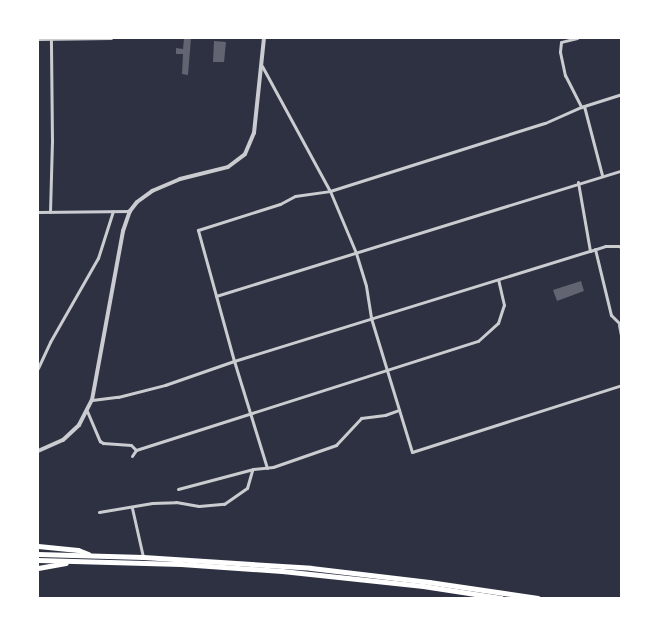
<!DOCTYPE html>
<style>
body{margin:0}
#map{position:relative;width:659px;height:636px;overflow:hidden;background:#2d3142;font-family:"DejaVu Sans",sans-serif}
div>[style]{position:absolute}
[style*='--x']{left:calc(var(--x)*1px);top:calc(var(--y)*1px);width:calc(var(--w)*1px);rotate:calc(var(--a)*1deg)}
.building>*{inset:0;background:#626471}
.minor>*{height:3px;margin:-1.5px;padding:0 1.5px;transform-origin:1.5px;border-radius:1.5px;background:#caccd0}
.tertiary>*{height:4px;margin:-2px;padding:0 2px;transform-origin:2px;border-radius:2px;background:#caccd0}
.trunk>*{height:5px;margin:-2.5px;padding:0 2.5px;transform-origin:2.5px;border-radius:2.5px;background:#fff}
span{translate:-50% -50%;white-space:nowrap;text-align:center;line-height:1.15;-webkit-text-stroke:4.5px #fff;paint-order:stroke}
.frame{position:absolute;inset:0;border:39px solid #fff;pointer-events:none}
</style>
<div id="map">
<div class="building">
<i style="clip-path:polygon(184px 38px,191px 38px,188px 75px,182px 74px,183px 54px,176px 54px,176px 48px,183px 49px)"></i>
<i style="clip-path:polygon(214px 41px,226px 42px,224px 62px,213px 62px)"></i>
<i style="clip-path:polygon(581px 281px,584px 291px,557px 301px,553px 290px)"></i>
</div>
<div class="minor">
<i style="--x:577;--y:38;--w:16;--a:166"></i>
<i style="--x:561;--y:42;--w:10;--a:96"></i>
<i style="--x:560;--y:52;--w:24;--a:78"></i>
<i style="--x:565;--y:75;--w:36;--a:63"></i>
<i style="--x:38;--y:39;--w:73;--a:-0.8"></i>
<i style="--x:262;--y:66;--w:142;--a:61.5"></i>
<i style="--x:330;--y:191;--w:67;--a:67.2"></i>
<i style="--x:356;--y:253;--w:34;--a:73"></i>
<i style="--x:366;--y:286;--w:32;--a:81"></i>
<i style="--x:371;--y:318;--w:140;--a:73"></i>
<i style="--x:412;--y:452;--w:220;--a:-17.7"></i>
<i style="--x:584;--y:106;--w:71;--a:75.4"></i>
<i style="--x:38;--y:212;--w:92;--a:-0.6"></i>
<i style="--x:50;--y:212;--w:70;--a:-88.4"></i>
<i style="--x:52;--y:142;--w:103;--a:-90.6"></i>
<i style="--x:595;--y:249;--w:68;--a:76.4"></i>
<i style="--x:611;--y:315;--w:16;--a:45"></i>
<i style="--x:590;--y:251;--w:16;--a:-18"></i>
<i style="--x:605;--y:246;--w:14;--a:0"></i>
<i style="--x:619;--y:246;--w:4;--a:34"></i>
<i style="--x:216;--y:296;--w:425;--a:-17.2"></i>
<i style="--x:619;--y:325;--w:15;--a:79"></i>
<i style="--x:38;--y:368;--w:29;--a:-65"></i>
<i style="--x:50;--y:342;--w:97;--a:-60.3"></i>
<i style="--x:98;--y:258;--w:49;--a:-72.3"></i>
<i style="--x:92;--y:400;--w:26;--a:-7"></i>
<i style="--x:118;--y:397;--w:49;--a:-14.3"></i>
<i style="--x:165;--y:385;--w:73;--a:-19.2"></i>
<i style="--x:234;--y:361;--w:373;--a:-17.2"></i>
<i style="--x:590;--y:251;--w:70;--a:-99.9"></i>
<i style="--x:87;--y:411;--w:33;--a:67"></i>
<i style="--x:100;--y:441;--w:4;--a:34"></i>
<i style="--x:103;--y:443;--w:28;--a:4"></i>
<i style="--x:131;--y:445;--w:7;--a:45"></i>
<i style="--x:132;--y:456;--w:7;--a:-56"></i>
<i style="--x:136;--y:450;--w:359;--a:-17.7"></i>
<i style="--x:478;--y:341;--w:27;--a:-42"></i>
<i style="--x:498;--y:323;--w:19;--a:-72"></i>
<i style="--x:504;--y:305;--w:26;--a:-103"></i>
<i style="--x:267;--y:468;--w:112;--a:-107.1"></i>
<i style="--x:234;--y:361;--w:136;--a:-105.4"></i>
<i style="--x:198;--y:230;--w:86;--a:-17.6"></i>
<i style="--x:280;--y:204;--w:17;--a:-28"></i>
<i style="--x:295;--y:196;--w:35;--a:-8"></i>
<i style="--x:330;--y:191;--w:225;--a:-17.6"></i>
<i style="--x:545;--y:123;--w:39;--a:-24"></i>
<i style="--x:581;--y:107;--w:43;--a:-17.6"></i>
<i style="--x:178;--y:489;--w:78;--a:-14.9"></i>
<i style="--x:253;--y:469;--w:20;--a:-6"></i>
<i style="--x:273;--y:467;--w:67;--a:-19.2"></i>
<i style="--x:336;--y:445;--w:37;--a:-47"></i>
<i style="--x:361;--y:418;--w:24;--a:-7"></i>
<i style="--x:385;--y:415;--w:15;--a:-20"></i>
<i style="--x:132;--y:508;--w:50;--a:77.3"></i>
<i style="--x:99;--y:512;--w:54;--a:-9.6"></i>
<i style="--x:152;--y:503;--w:24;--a:-2"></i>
<i style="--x:176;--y:502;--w:23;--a:10"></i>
<i style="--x:199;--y:506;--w:25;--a:-5"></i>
<i style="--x:224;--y:504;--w:28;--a:-35"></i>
<i style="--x:247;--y:488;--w:19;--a:-74"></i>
</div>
<div class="tertiary">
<i style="--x:38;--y:451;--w:27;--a:-24"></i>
<i style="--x:63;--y:440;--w:22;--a:-43"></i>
<i style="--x:79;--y:425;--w:28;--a:-63"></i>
<i style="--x:92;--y:400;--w:172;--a:-79.6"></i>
<i style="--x:123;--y:231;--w:21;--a:-71"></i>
<i style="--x:130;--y:211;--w:11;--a:-52"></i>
<i style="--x:137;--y:202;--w:19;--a:-36"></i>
<i style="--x:152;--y:191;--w:30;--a:-23"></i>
<i style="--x:180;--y:179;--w:49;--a:-14"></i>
<i style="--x:228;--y:167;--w:21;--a:-37"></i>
<i style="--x:245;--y:154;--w:23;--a:-67"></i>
<i style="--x:254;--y:133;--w:96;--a:-84"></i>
</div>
<div class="trunk">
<i style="--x:38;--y:546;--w:40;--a:5.7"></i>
<i style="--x:78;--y:550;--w:11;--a:22"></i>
<i style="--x:38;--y:554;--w:105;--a:1.6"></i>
<i style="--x:143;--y:557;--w:168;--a:3.7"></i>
<i style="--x:311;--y:568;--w:119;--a:6.8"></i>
<i style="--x:429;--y:582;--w:110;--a:8.4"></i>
<i style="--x:38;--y:560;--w:143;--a:1.6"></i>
<i style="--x:181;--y:564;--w:101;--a:4"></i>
<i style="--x:282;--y:571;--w:142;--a:6.1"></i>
<i style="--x:423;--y:586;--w:79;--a:8.7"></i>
<i style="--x:38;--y:568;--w:28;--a:-10"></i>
</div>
<div class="frame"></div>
</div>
